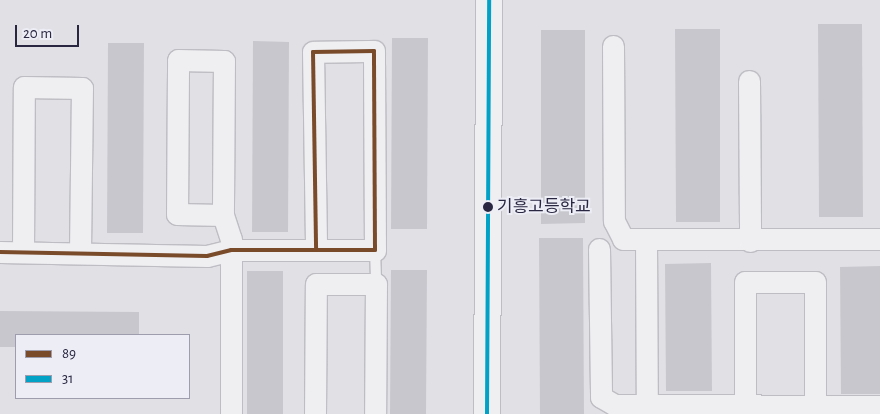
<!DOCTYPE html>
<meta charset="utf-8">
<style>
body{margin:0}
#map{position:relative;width:880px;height:414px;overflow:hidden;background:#e0e0e5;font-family:"Alegreya Sans","Noto Sans KR",sans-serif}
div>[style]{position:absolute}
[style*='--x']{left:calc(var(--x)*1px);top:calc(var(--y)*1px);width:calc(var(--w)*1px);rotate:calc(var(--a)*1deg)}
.building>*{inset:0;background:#c7c7cd}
.roads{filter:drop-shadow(1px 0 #bdbdc3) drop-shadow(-1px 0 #bdbdc3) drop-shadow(0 1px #bdbdc3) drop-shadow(0 -1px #bdbdc3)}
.service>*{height:10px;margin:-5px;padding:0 5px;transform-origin:5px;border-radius:5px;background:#efeff2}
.minor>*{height:21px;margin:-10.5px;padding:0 10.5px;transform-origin:10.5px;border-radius:10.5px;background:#efeff2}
.tertiary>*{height:26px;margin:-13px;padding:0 13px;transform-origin:13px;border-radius:13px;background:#efeff2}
.bus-1>*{height:4px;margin:-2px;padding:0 2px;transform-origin:2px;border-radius:2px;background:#7a4b2a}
.bus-2>*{height:4px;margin:-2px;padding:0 2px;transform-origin:2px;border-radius:2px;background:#02a2c7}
.dots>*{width:14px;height:14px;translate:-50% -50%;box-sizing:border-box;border:2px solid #ededf6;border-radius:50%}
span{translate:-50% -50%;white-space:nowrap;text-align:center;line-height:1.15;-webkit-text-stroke:4px #ededf6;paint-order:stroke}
.bus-label{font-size:17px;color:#282640}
.left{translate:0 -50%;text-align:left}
.legend{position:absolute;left:15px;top:334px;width:175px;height:65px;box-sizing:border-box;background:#ededf6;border:1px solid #9e9dad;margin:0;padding:6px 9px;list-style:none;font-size:15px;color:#282640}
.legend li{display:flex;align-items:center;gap:10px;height:25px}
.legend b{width:25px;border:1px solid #9e9dad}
.scale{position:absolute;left:15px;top:25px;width:64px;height:22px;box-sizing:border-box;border:2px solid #282640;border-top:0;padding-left:6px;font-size:15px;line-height:18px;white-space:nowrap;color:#282640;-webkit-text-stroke:4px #ededf6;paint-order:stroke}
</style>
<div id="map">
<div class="building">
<i style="clip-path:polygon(818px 24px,862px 24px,863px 217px,819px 217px)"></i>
<i style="clip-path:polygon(675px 29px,720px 29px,720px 222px,676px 222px)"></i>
<i style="clip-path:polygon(541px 30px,585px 30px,585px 223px,541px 224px)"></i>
<i style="clip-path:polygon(392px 38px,428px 38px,427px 229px,391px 229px)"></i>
<i style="clip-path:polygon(253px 41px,289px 42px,288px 232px,252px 232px)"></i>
<i style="clip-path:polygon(108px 43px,144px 43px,143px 233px,107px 233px)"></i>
<i style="clip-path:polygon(539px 238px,583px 238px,584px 414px,540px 414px)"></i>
<i style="clip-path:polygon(711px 263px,712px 391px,666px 391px,665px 264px)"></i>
<i style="clip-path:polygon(880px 266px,880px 394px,841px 394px,840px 267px)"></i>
<i style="clip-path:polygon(391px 270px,427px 270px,426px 414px,390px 414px)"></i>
<i style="clip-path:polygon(247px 271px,283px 271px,283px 414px,247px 414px)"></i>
<i style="clip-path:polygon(0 311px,139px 312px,139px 335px,16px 335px,16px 347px,0 347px)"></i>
</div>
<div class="roads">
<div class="service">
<i style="--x:375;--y:250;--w:34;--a:88"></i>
</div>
<div class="minor">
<i style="--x:613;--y:46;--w:175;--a:89.7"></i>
<i style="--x:614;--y:221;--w:20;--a:63"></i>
<i style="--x:623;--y:239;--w:257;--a:0"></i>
<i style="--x:749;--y:81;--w:160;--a:89.6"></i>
<i style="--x:223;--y:215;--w:46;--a:-178.8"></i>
<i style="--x:177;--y:214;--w:154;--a:-89.6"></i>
<i style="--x:178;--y:60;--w:46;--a:1.2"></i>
<i style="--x:224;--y:61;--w:154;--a:90.4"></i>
<i style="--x:223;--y:215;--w:25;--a:72"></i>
<i style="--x:231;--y:239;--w:175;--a:90"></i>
<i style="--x:646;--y:241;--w:167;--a:89.7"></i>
<i style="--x:599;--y:249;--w:148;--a:89.2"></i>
<i style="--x:601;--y:397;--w:16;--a:30"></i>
<i style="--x:615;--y:405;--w:265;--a:0.2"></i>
<i style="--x:0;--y:252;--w:207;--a:1.1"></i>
<i style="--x:207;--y:256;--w:25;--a:-14"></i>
<i style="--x:231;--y:250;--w:144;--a:0"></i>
<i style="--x:375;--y:250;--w:199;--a:-90.3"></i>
<i style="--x:374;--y:51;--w:61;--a:179.1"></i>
<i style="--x:313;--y:52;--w:198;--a:89.1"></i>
<i style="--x:23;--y:252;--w:165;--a:-89.7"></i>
<i style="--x:24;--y:87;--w:58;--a:1"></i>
<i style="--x:82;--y:88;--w:164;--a:90.7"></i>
<i style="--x:745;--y:406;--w:124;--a:-90"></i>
<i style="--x:745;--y:282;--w:70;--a:0"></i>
<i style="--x:815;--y:282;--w:124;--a:90"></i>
<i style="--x:315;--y:414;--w:130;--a:-89.6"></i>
<i style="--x:316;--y:284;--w:60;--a:0"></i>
<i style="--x:376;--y:284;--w:130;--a:90.4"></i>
</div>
<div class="tertiary">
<i style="--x:487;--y:414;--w:414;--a:-89.7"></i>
</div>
</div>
<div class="bus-1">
<i style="--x:0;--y:252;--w:207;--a:1.1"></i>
<i style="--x:207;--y:256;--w:25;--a:-14"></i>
<i style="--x:231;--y:250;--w:144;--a:0"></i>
<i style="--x:375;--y:250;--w:199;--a:-90.3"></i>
<i style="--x:374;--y:51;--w:61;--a:179.1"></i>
<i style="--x:313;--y:52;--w:198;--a:89.1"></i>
</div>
<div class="bus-2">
<i style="--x:487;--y:414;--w:414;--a:-89.7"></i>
</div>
<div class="dots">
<i style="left:488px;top:207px;background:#282640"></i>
</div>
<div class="bus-label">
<span class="left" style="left:497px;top:207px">기흥고등학교</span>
</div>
<ul class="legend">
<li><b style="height:6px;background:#7a4b2a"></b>89</li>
<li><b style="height:6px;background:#02a2c7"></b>31</li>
</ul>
<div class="scale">20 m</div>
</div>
